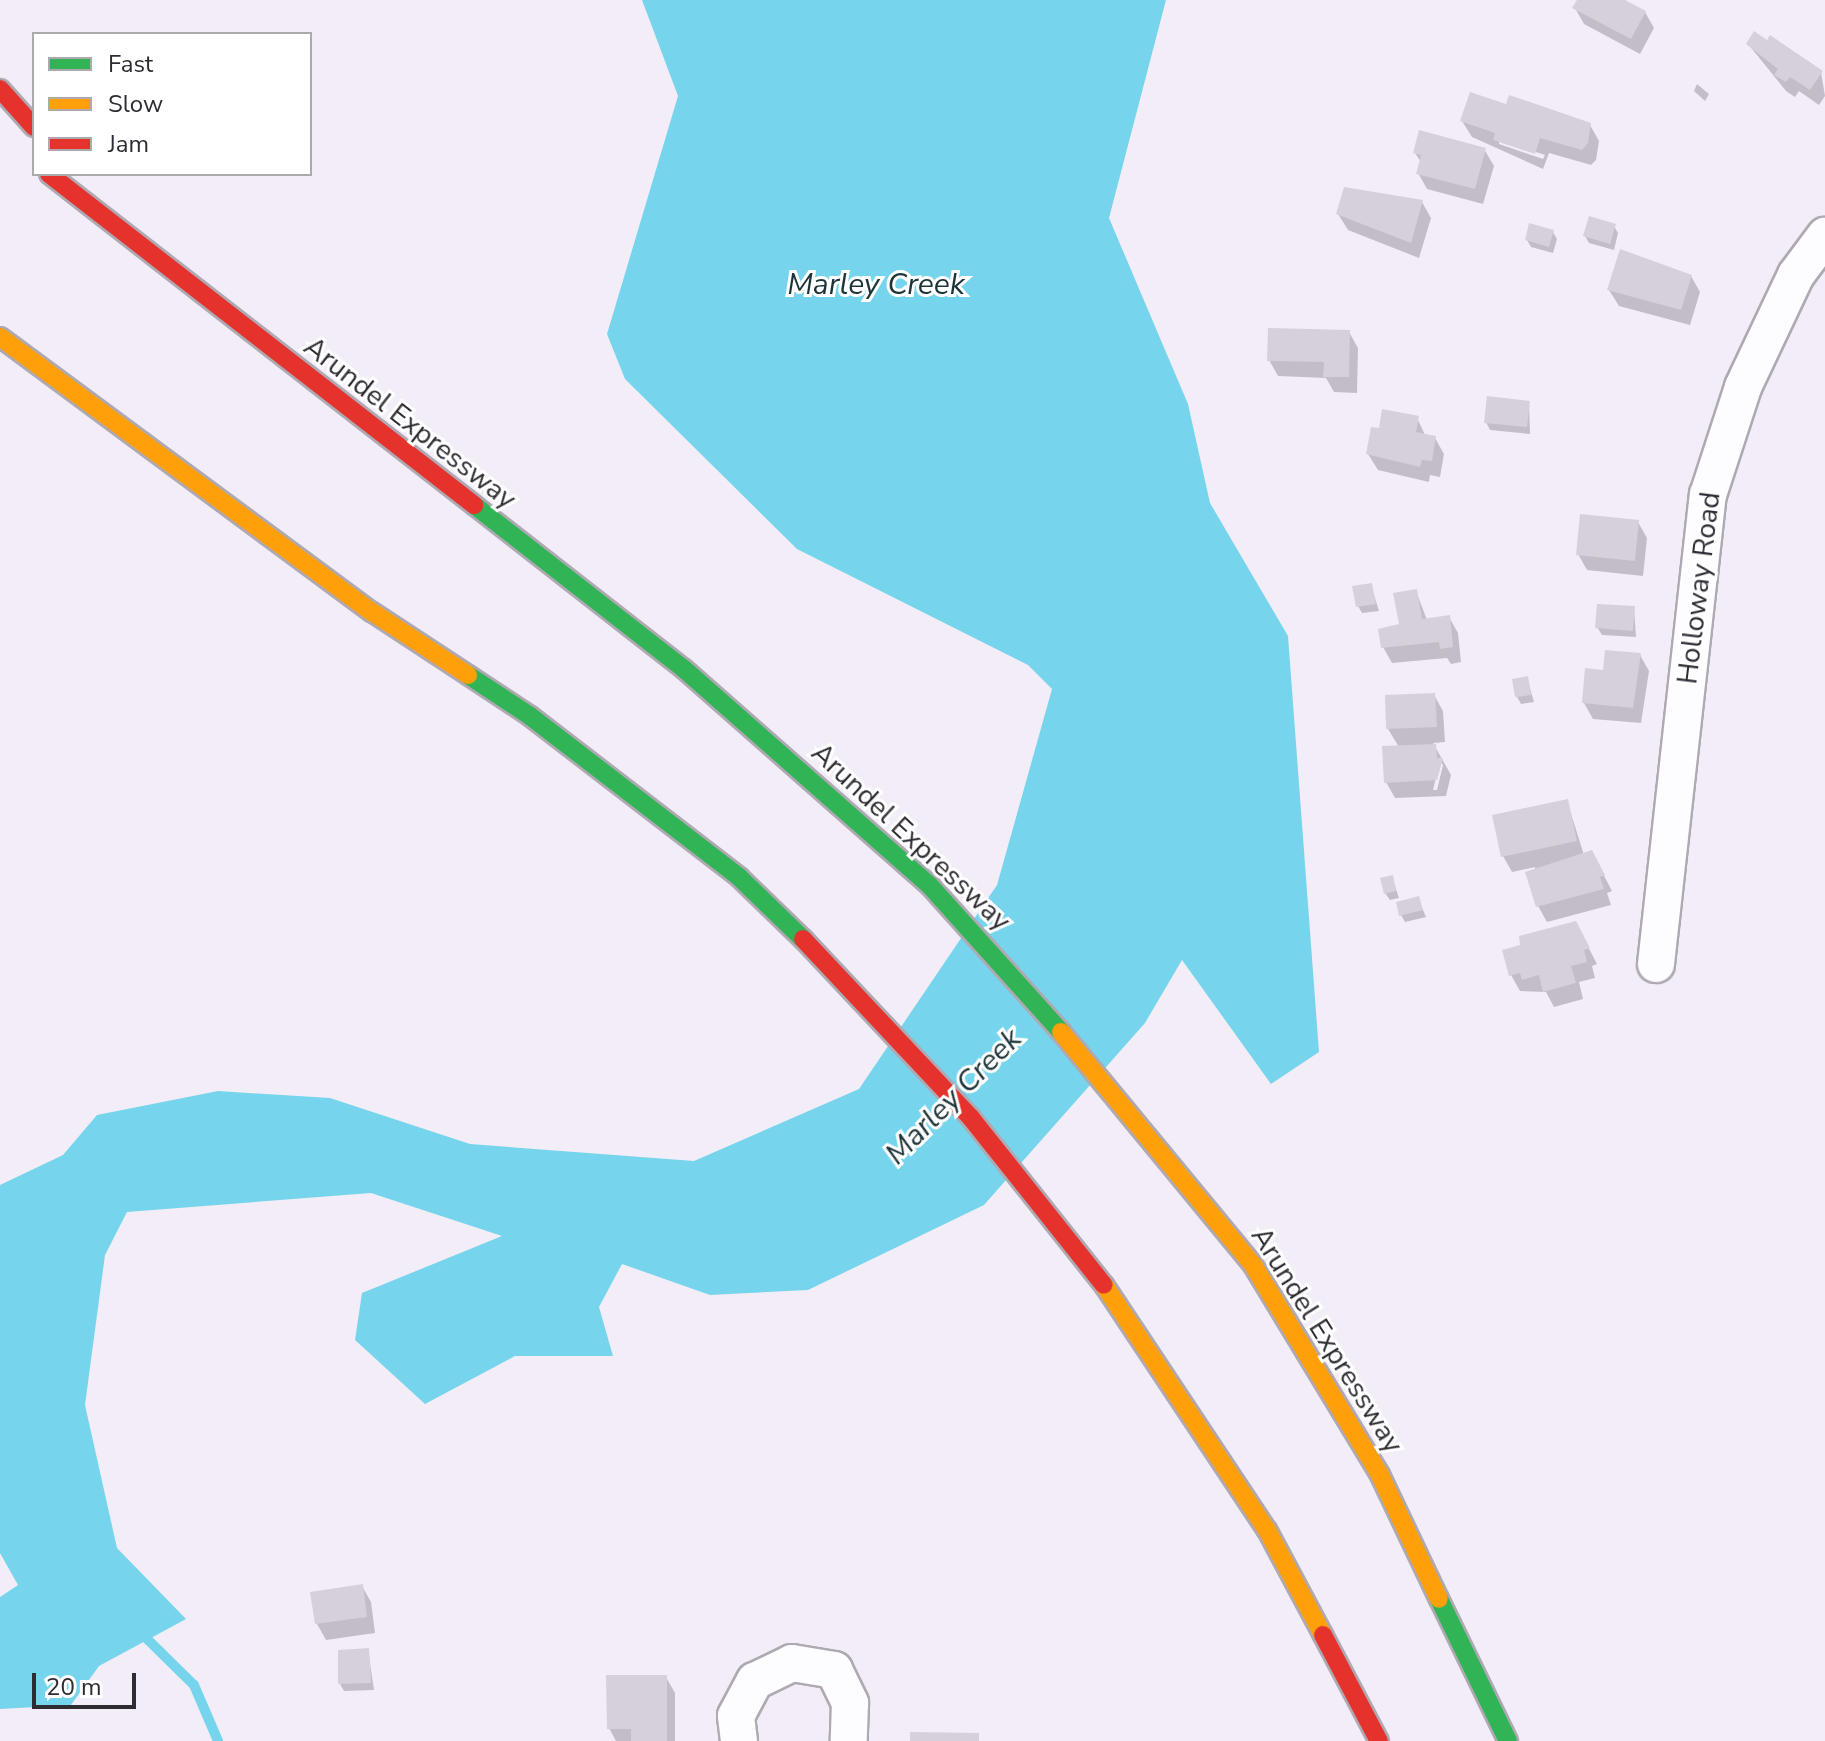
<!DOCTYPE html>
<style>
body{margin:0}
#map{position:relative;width:1825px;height:1741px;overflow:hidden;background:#f3edf8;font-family:"Nunito Sans",sans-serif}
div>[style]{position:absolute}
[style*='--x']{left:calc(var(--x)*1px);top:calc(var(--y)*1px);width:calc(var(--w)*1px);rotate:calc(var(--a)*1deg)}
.water>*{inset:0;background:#76d5ed}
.shadow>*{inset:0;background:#0003}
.stream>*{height:10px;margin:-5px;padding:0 5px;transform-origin:5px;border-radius:5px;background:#76d5ed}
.building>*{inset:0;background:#d5d0d9}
.roads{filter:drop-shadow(2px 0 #aea9b2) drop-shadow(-2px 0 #aea9b2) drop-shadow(0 2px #aea9b2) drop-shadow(0 -2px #aea9b2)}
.street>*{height:36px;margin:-18px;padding:0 18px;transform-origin:18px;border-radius:18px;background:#fdfcfe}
.fast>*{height:18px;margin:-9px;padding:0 9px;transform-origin:9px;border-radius:9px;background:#30b455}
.slow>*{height:18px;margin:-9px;padding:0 9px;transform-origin:9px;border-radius:9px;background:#ff9f0a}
.jam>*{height:18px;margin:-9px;padding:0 9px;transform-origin:9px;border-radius:9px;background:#e5322d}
span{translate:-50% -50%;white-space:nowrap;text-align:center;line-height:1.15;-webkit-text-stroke:6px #fff;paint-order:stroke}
.street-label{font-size:28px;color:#2f2b33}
.water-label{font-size:30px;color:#1c3338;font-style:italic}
.legend{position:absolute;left:32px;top:32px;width:280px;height:144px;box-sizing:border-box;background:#fff;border:2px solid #acaaad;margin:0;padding:10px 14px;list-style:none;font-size:24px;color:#2f2b33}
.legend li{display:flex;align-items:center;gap:16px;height:40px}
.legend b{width:40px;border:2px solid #acaaad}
.scale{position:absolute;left:32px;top:1673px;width:104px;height:36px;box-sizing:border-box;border:4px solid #2f2b33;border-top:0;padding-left:10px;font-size:24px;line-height:28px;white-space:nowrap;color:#2f2b33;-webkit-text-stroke:6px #fff;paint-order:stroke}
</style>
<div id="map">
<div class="water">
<i style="clip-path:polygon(642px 0,1166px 0,1109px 218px,1188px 404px,1210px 503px,1288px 636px,1319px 1052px,1271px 1084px,1182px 960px,1145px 1023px,984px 1205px,808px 1290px,710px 1295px,622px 1264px,599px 1307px,613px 1356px,515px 1356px,425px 1404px,355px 1340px,362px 1293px,502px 1236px,371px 1193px,127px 1212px,105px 1255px,85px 1405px,117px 1548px,186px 1619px,99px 1666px,71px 1705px,0 1709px,0 1597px,18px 1585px,0 1553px,0 1185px,63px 1155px,97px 1115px,218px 1091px,330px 1098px,470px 1144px,694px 1161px,859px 1089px,997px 885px,1052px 689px,1028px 665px,797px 549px,625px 379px,607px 334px,678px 96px)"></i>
</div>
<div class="shadow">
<i style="clip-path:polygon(1579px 0,1621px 0,1645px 12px,1654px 28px,1640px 54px,1584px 24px,1575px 8px)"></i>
<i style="clip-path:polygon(1748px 44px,1821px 72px,1825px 96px,1819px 105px,1799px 91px,1795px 97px,1786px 91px)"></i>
<i style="clip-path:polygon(1697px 84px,1709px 94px,1705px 101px,1694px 91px)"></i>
<i style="clip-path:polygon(evenodd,1507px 107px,1590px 125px,1599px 141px,1596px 160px,1591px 165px,1549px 153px,1543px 169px,1472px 137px,1462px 121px,1507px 107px,1499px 140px,1545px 155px,1543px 159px,1499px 144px,1499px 140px)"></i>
<i style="clip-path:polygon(1484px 149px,1494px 166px,1483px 204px,1427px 189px,1418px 173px,1421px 162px,1415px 153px)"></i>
<i style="clip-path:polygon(1422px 202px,1431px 218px,1419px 258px,1348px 230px,1338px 214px)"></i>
<i style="clip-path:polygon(1614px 226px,1618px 233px,1614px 250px,1589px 243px,1585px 236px)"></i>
<i style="clip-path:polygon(1553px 232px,1557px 239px,1553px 253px,1531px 247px,1527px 240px)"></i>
<i style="clip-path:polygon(1691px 276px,1700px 292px,1690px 325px,1619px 306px,1609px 290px)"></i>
<i style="clip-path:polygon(1349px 332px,1358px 348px,1357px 393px,1334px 392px,1326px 378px,1278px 376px,1269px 360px)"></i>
<i style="clip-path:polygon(1529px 403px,1530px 434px,1490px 430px,1486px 422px)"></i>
<i style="clip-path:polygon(1417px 418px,1426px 437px,1435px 438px,1444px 454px,1440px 477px,1430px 475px,1429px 482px,1378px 470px,1368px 454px,1380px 431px)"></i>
<i style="clip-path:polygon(1638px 522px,1647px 538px,1643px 576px,1587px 570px,1578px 554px)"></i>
<i style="clip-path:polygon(1371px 585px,1379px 611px,1362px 613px,1358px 606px)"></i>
<i style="clip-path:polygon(1416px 591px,1427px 620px,1449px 617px,1458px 633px,1461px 662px,1451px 664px,1447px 658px,1392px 663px,1383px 647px,1401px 626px)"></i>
<i style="clip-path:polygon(1634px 608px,1636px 637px,1602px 635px,1597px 627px)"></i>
<i style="clip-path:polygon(1640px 655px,1649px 671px,1641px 723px,1593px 719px,1584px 703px)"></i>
<i style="clip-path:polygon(1527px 678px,1534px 702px,1521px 704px,1517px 697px)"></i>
<i style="clip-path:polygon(evenodd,1434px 695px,1443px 711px,1445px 742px,1433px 743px,1451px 775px,1446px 796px,1395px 798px,1386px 782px,1399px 747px,1388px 729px,1434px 695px,1440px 761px,1443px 765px,1437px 790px,1433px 790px,1440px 761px)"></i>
<i style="clip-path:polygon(1567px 801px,1584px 855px,1600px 868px,1612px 891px,1607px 893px,1611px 905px,1547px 922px,1538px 906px,1535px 867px,1512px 872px,1503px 856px)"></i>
<i style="clip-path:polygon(1392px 877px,1399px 898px,1390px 900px,1385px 893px)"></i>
<i style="clip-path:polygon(1418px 898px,1426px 917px,1405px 922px,1401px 915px)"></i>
<i style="clip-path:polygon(1584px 939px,1597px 964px,1592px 966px,1595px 978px,1579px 982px,1583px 999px,1554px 1007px,1546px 992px,1520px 991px,1511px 975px)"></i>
<i style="clip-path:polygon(362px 1586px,371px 1602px,375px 1633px,326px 1640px,317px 1624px,313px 1594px)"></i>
<i style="clip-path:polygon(368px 1650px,374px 1690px,344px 1691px,340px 1684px)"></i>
<i style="clip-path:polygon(666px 1677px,675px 1693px,675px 1741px,616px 1741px,609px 1728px)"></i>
</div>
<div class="stream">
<i style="--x:139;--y:1631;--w:77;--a:44.5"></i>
<i style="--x:194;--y:1685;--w:61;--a:66.8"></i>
</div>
<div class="building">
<i style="clip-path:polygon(1577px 0,1625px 0,1646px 11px,1631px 39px,1572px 8px)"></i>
<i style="clip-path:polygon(1754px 31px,1767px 40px,1770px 35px,1823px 71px,1810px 90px,1790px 77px,1786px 82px,1774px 75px,1778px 69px,1746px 44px)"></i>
<i style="clip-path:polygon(1470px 92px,1506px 104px,1509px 95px,1591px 123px,1588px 143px,1582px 150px,1540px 138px,1535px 154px,1493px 140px,1495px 133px,1460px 121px)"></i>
<i style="clip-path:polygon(1419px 130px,1486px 148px,1475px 189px,1416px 174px,1421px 155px,1413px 153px)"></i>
<i style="clip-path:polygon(1344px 187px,1423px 200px,1411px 243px,1336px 214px)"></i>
<i style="clip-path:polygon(1589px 216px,1616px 224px,1610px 244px,1583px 236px)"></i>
<i style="clip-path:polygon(1529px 223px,1554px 230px,1549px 247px,1525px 240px)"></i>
<i style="clip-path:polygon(1620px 249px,1692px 275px,1681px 310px,1607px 290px)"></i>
<i style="clip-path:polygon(1268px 328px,1350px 330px,1349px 377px,1323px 377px,1324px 362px,1267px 361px)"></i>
<i style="clip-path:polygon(1487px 396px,1530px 401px,1527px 427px,1484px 423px)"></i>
<i style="clip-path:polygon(1382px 409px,1419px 416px,1416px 432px,1436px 436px,1432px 461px,1422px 460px,1420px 467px,1366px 454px,1371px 427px,1379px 428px)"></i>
<i style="clip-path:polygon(1580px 514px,1639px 520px,1635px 561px,1576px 555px)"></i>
<i style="clip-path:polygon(1372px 583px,1376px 604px,1356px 607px,1352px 586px)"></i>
<i style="clip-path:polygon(1417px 589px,1422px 619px,1450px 615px,1453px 647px,1440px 649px,1439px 642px,1381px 648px,1378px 629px,1399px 624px,1393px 593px)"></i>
<i style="clip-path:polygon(1597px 604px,1635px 606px,1633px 631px,1595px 628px)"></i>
<i style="clip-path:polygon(1605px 650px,1641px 653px,1633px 708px,1582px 703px,1585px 668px,1603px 670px)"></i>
<i style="clip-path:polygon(1528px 676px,1531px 695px,1515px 697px,1512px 679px)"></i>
<i style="clip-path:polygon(1435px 693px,1437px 727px,1386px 729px,1385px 695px)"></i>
<i style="clip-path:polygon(1436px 744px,1437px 758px,1443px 758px,1437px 780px,1384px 783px,1382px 746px)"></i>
<i style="clip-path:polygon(1568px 799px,1577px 841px,1501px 857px,1492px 815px)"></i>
<i style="clip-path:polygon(1592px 850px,1605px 875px,1600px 877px,1604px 889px,1536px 907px,1525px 872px)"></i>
<i style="clip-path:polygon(1393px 875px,1396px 891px,1384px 894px,1380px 878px)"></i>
<i style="clip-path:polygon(1419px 896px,1423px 910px,1399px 916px,1396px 902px)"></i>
<i style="clip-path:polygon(1576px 921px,1590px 948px,1584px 950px,1587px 962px,1571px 966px,1576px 983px,1543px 992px,1539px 975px,1522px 980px,1520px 973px,1509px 976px,1502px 950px,1520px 945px,1519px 936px)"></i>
<i style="clip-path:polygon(363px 1584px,367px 1617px,315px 1624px,310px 1592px)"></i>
<i style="clip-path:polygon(369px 1648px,371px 1683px,338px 1684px,338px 1650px)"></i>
<i style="clip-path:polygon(606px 1675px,667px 1675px,667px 1741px,631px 1741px,631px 1729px,607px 1729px)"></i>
<i style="clip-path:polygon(910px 1732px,979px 1733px,979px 1741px,910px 1741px)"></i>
</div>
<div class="roads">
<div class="street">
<i style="--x:1656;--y:964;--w:472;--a:-83.7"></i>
<i style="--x:1708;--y:495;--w:114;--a:-72"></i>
<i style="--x:1743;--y:387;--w:124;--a:-64.7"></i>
<i style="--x:1796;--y:275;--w:49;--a:-53.4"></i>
<i style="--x:739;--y:1741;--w:25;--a:-97"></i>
<i style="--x:736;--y:1716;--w:40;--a:-62"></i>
<i style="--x:755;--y:1681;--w:41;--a:-25.9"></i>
<i style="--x:792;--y:1663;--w:43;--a:9.5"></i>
<i style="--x:834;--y:1670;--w:37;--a:64"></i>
<i style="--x:850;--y:1703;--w:38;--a:92"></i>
</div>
<div class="fast">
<i style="--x:474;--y:505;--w:266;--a:38"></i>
<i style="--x:684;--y:669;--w:329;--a:41.4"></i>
<i style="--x:931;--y:887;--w:195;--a:48.1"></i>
<i style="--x:468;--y:675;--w:74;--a:33.5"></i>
<i style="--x:530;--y:716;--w:265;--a:37.6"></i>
<i style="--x:740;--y:878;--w:88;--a:44.1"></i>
<i style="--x:1439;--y:1599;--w:158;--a:64.1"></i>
</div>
<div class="slow">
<i style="--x:0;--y:337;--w:463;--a:36.5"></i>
<i style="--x:372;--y:612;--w:115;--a:33.3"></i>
<i style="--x:1061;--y:1032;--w:302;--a:50.5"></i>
<i style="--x:1253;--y:1265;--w:245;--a:58.8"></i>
<i style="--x:1380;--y:1475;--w:137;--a:64.6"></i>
<i style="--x:1104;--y:1285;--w:294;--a:56.4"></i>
<i style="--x:1267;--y:1530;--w:119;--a:61.9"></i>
</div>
<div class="jam">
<i style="--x:0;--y:89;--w:51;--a:48.2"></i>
<i style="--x:49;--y:174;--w:539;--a:37.91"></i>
<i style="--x:803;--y:939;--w:245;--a:46.8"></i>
<i style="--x:971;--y:1118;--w:213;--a:51.5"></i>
<i style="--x:1323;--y:1635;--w:120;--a:62.2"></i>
</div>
</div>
<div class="street-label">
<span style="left:410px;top:423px;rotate:38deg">Arundel Expressway</span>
<span style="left:1699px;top:588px;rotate:-83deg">Holloway Road</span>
<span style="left:911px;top:837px;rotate:43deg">Arundel Expressway</span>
<span style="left:1327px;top:1340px;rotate:58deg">Arundel Expressway</span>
</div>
<div class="water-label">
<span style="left:876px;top:285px">Marley Creek</span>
<span style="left:954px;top:1097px;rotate:-45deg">Marley Creek</span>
</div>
<ul class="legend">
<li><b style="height:10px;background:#30b455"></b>Fast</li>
<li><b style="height:10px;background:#ff9f0a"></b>Slow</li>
<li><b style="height:10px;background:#e5322d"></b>Jam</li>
</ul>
<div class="scale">20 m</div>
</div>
